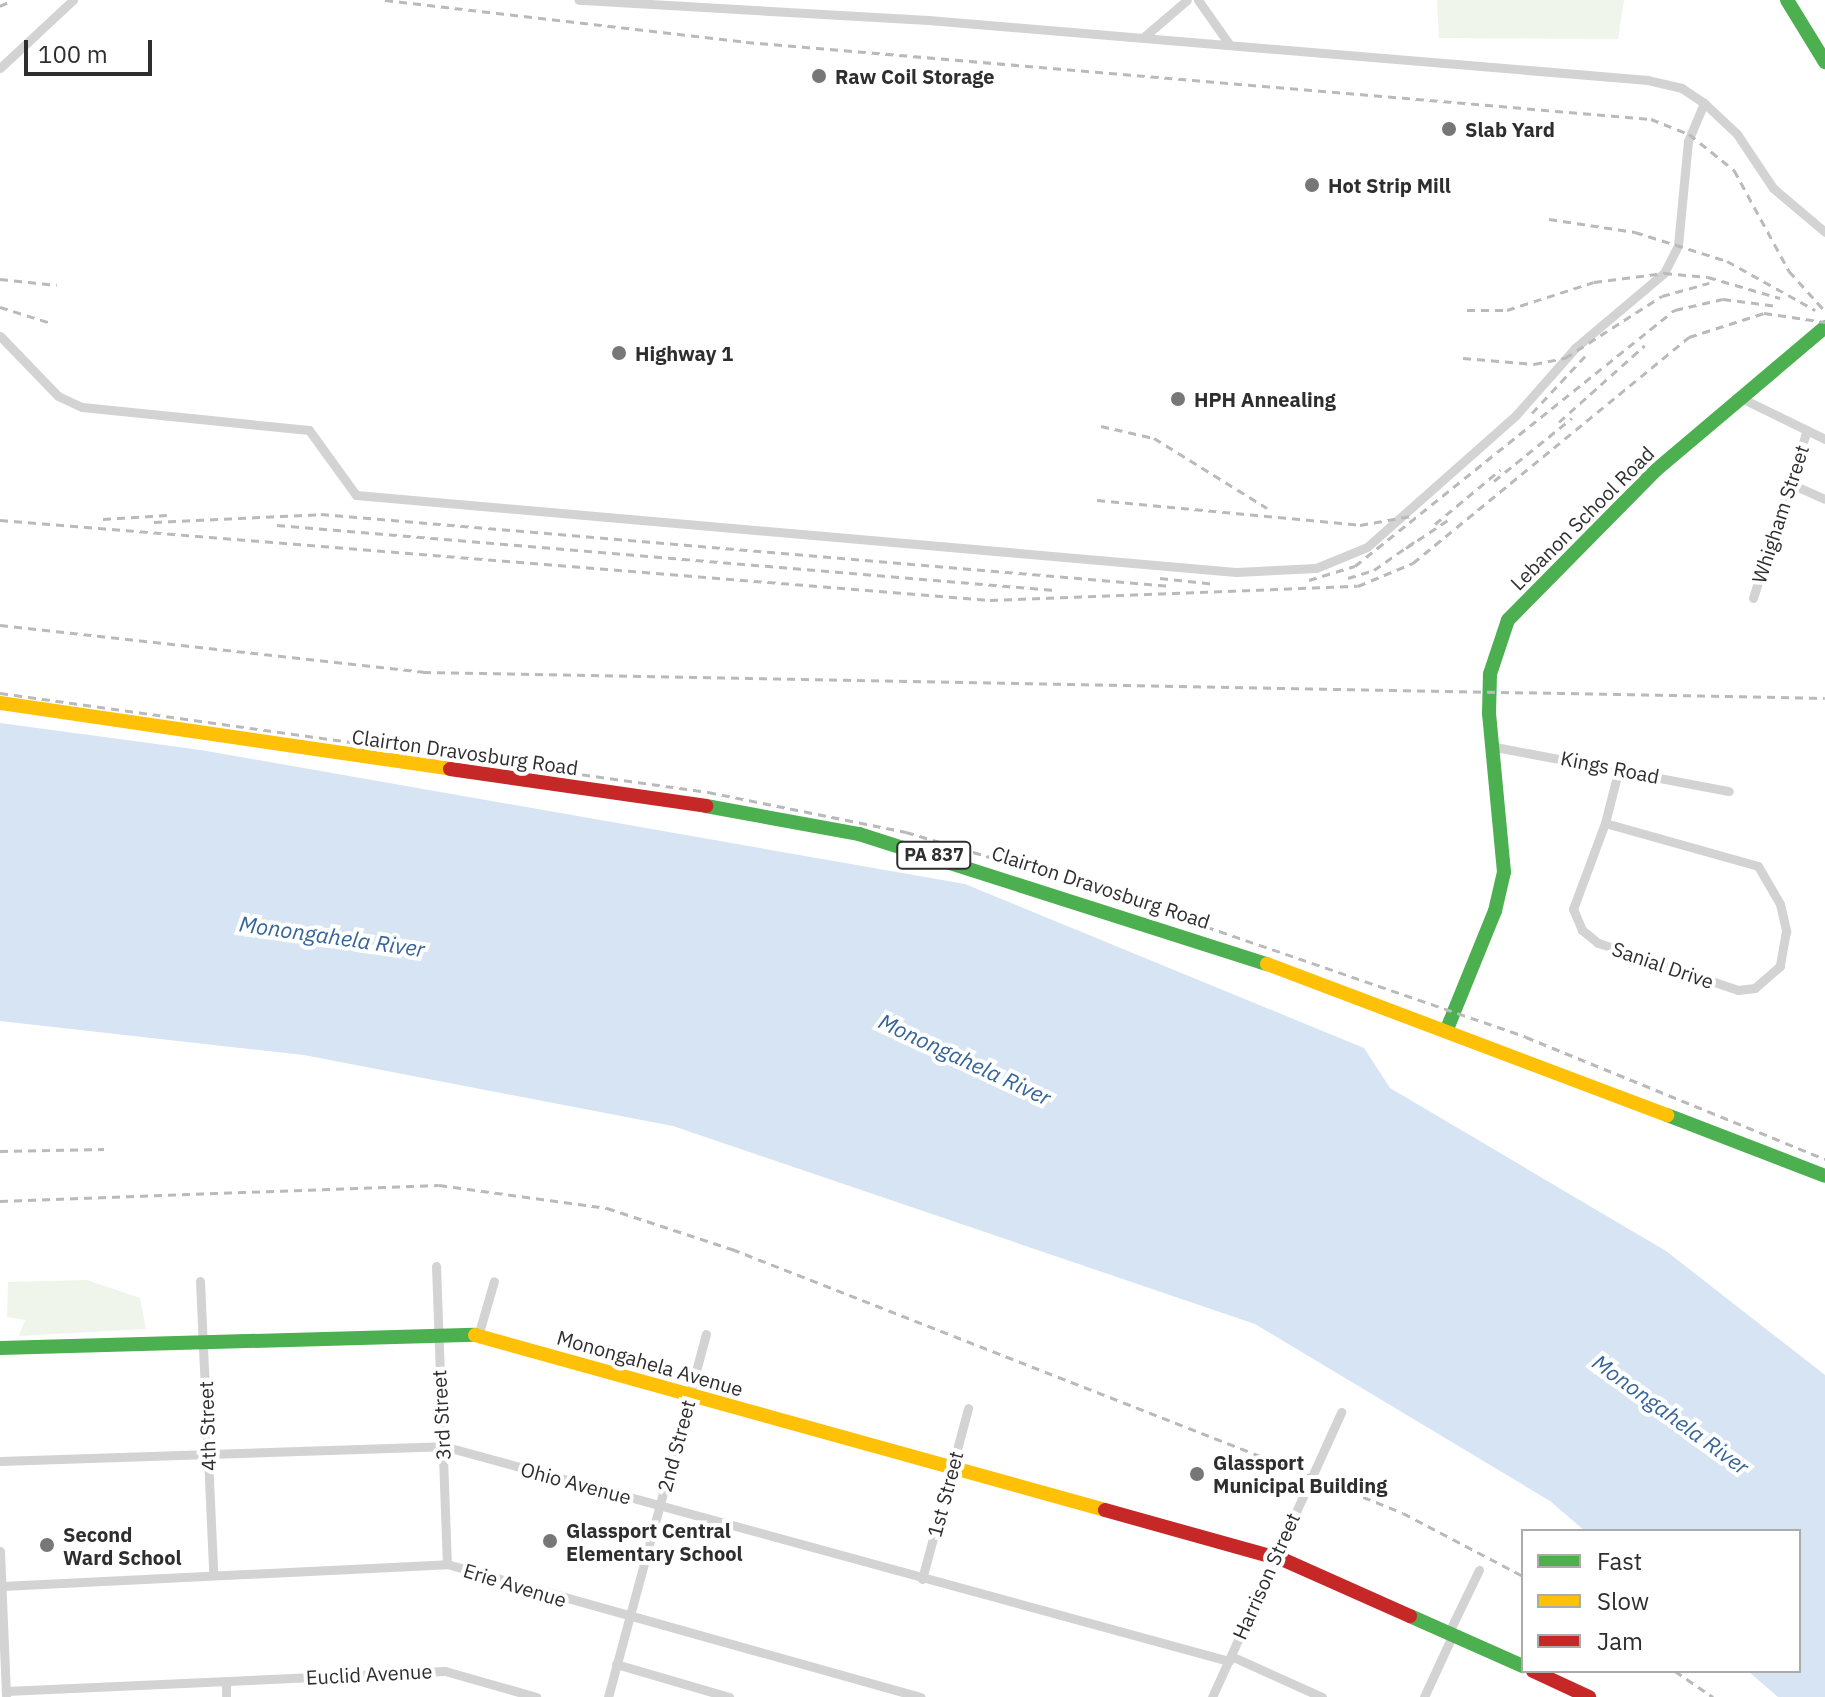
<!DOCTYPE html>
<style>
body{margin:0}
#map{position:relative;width:1825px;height:1697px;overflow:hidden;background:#fff;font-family:"IBM Plex Sans",sans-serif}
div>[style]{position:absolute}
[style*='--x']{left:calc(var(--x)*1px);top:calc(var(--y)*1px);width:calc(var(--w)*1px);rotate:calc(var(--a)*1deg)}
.green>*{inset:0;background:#eff5eb}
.water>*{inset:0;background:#d6e4f4}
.street>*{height:9px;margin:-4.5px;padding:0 4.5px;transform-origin:4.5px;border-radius:4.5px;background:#d3d3d3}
.fast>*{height:14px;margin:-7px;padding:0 7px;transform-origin:7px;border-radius:7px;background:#4caf50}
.slow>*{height:14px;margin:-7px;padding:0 7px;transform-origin:7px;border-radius:7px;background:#ffc107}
.jam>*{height:14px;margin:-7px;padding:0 7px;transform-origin:7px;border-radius:7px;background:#c62828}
.rail>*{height:3px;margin-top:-1.5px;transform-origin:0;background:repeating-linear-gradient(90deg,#bababa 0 8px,transparent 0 14px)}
.dots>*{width:22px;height:22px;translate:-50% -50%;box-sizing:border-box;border:4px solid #fff;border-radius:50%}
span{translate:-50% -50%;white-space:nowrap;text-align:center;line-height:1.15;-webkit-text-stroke:8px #fff;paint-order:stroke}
.shield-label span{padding:2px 6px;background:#fff;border:2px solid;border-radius:6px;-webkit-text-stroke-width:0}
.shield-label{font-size:18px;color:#2e2e2e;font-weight:700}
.poi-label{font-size:20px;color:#2e2e2e;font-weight:700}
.left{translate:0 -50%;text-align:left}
.street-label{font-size:20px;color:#2e2e2e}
.water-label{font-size:22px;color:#356498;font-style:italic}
.legend{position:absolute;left:1521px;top:1529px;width:280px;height:144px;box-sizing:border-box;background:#fff;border:2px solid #ababab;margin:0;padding:10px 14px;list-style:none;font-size:24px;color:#2e2e2e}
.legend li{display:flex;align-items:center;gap:16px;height:40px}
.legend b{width:40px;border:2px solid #ababab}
.scale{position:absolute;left:24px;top:40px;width:128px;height:36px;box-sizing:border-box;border:4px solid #2e2e2e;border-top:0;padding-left:10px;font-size:24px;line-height:28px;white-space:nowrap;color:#2e2e2e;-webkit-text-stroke:6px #fff;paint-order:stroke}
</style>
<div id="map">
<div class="green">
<i style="clip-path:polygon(1437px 0,1624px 0,1618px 39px,1439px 38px)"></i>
<i style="clip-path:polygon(87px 1280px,140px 1298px,146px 1329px,19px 1336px,25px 1320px,7px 1317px,8px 1282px)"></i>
</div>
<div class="water">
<i style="clip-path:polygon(0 723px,201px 750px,965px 884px,1364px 1048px,1390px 1088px,1666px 1251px,1825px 1375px,1825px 1697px,1778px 1697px,1748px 1671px,1799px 1671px,1799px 1531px,1585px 1531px,1550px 1501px,1255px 1324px,673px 1126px,304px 1055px,0 1021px)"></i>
</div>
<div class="street">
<i style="--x:1198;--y:0;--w:54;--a:54.8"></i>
<i style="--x:1145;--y:36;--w:55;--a:-40.6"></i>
<i style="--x:0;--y:68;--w:100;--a:-43"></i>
<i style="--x:1704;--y:103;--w:45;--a:43.2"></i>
<i style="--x:1737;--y:134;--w:65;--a:56.3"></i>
<i style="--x:1773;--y:188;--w:68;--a:40.2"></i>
<i style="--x:0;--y:336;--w:83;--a:46"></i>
<i style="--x:58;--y:396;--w:26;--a:25"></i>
<i style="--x:82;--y:407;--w:228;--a:5.8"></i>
<i style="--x:309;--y:430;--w:80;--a:54.1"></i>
<i style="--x:356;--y:495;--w:883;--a:5"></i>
<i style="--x:1236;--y:572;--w:80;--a:-2.9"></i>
<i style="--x:1316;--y:568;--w:55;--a:-22.4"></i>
<i style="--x:1367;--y:547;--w:199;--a:-41.5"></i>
<i style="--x:1516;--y:415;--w:89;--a:-48.6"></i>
<i style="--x:1575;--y:348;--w:116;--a:-40.1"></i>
<i style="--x:1664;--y:273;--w:31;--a:-63"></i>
<i style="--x:1678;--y:245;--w:104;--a:-84.5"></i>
<i style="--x:1688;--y:141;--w:41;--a:-67.2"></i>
<i style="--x:1704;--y:103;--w:27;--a:-146"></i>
<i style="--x:1682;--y:88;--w:35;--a:-167"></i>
<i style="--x:1648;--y:80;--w:722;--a:-175.24"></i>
<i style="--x:928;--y:20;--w:350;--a:-176.7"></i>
<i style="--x:1739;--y:397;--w:96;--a:26"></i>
<i style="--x:1789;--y:483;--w:39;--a:24"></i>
<i style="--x:1753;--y:598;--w:176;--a:-72.2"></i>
<i style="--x:1490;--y:746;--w:243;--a:10.7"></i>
<i style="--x:1605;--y:823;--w:159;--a:15.7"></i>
<i style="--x:1758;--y:866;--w:44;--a:59.9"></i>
<i style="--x:1780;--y:904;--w:28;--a:77"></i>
<i style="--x:1786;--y:931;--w:36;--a:100"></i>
<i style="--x:1780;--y:966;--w:33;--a:139"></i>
<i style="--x:1755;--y:988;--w:17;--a:173"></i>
<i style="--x:1738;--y:990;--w:148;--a:-161.4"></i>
<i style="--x:1598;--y:943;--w:21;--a:-141"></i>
<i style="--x:1582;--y:930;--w:23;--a:-113"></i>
<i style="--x:1573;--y:909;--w:92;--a:-69.6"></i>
<i style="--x:1605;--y:823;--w:57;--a:-75.7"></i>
<i style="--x:436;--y:1266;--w:298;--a:87.9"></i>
<i style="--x:200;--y:1281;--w:291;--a:87.4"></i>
<i style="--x:478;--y:1336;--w:57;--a:-73.8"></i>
<i style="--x:0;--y:1461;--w:443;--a:-1.9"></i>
<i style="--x:443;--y:1446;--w:815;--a:15.3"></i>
<i style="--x:0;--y:1551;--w:146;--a:87.6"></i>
<i style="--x:922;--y:1579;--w:177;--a:-74.9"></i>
<i style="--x:2;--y:1586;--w:446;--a:-2.8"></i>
<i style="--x:447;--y:1564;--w:492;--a:15.7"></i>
<i style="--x:1449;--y:1632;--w:69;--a:-64.2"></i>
<i style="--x:1231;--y:1656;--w:100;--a:24.3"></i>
<i style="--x:616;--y:1664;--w:118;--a:16.3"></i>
<i style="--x:226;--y:1681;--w:16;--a:90"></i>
<i style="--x:6;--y:1691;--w:439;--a:-2.6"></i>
<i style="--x:445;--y:1671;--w:95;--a:15.9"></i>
<i style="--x:608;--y:1697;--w:376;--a:-74.9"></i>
<i style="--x:1212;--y:1697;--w:313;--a:-65.6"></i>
<i style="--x:1424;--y:1697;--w:69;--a:-65.3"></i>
</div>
<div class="fast">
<i style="--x:1787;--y:0;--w:73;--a:58.5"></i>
<i style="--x:706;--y:806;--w:156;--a:10.4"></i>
<i style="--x:859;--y:834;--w:428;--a:17.7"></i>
<i style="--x:1447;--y:1029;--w:127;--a:-67.9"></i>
<i style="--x:1495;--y:911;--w:40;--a:-77"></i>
<i style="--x:1504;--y:872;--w:159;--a:-95.4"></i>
<i style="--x:1489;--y:714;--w:40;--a:-88.6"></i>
<i style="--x:1490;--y:674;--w:57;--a:-71.6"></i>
<i style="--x:1508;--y:620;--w:211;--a:-45.4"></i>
<i style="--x:1656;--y:470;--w:221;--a:-40.2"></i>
<i style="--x:1667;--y:1115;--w:169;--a:21.1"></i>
<i style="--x:0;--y:1348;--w:475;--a:-1.6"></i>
<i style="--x:1410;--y:1616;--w:124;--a:23.9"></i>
</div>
<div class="slow">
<i style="--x:0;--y:703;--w:455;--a:8.3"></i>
<i style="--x:1267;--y:964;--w:428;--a:20.7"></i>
<i style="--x:475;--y:1335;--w:654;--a:15.52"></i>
</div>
<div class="jam">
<i style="--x:450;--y:769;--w:259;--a:8.2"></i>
<i style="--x:1105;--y:1510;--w:186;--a:15.6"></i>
<i style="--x:1284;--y:1560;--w:138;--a:24"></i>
<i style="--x:1533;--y:1671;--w:62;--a:24.9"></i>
</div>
<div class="rail">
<i style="--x:385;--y:0;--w:363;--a:6.6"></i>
<i style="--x:746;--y:42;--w:908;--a:4.86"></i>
<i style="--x:1651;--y:119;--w:41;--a:21.5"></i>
<i style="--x:1689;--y:134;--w:58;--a:38.7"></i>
<i style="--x:1734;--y:170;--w:115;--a:61.4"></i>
<i style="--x:1789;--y:271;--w:54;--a:48"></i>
<i style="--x:0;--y:6;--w:14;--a:-25"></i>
<i style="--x:1549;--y:219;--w:87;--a:8.6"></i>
<i style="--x:1635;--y:232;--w:96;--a:17.5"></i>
<i style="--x:1727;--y:261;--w:101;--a:29.1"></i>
<i style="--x:0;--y:279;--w:57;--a:6"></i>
<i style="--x:0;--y:307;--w:53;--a:17.4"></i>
<i style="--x:1467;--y:310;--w:40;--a:0"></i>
<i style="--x:1507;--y:310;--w:91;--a:-17.8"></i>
<i style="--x:1594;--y:282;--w:71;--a:-7.3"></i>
<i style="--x:1664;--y:273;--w:44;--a:5.2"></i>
<i style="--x:1708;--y:277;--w:75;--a:16.3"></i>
<i style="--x:1463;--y:358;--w:71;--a:4.8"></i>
<i style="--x:1534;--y:364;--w:32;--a:-11"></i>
<i style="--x:1565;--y:358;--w:115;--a:-32.6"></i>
<i style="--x:1662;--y:296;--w:49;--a:-15.5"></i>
<i style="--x:1532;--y:413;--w:81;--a:-47"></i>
<i style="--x:1559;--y:422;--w:115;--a:-41.8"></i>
<i style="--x:1101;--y:426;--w:54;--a:12.8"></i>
<i style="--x:1154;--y:438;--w:133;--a:31.8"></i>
<i style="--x:1494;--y:481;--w:100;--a:-38.9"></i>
<i style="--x:1097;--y:500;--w:264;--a:5.4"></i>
<i style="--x:1360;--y:525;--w:52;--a:-10"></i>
<i style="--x:103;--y:519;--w:64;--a:-3.6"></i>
<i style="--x:0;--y:520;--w:993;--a:4.62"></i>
<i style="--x:990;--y:600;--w:368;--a:-2.2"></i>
<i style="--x:1358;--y:586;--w:60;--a:-22.7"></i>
<i style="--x:1413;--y:563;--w:357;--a:-39.3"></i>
<i style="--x:1689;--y:337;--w:79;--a:-17.7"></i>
<i style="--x:1764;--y:313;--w:62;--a:8.4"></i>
<i style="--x:154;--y:522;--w:167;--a:-2.7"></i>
<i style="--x:321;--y:514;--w:853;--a:4.84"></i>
<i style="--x:1435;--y:524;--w:85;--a:-39.7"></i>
<i style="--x:277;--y:525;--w:780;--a:4.78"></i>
<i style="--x:1406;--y:548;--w:50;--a:-33.7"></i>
<i style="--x:1160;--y:578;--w:56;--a:6.1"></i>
<i style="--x:1348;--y:578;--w:27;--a:-17"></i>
<i style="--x:1374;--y:570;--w:49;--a:-35"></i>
<i style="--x:1309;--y:580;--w:48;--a:-16.9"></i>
<i style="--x:1355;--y:566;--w:410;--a:-38.7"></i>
<i style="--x:1675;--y:310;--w:49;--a:-12.9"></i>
<i style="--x:1723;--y:299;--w:55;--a:7.3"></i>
<i style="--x:0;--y:625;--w:426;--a:6.3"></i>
<i style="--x:423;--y:672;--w:1402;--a:1.06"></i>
<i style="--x:0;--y:693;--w:715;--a:7.96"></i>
<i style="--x:708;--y:792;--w:202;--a:11.4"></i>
<i style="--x:906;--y:832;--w:202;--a:16.6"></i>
<i style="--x:1100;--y:890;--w:451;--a:19"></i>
<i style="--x:1526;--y:1037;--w:323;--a:22.2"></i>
<i style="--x:0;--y:1151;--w:104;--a:-1.1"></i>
<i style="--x:0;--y:1201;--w:439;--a:-2.1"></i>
<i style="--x:439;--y:1185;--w:170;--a:7.8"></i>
<i style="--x:607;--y:1208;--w:132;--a:18.2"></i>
<i style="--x:732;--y:1249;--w:622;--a:21.41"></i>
<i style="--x:1311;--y:1476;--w:99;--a:21.9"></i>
<i style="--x:1403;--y:1513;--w:136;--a:27.7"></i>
<i style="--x:1675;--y:1671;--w:46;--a:34.4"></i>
</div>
<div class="dots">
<i style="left:819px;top:76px;background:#777"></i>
<i style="left:1449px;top:129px;background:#777"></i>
<i style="left:1312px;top:185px;background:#777"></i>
<i style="left:619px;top:353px;background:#777"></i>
<i style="left:1178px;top:399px;background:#777"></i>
<i style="left:1197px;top:1474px;background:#777"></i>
<i style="left:550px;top:1541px;background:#777"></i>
<i style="left:47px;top:1545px;background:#777"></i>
</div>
<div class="shield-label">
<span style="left:934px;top:855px">PA 837</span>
</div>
<div class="poi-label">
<span class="left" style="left:835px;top:76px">Raw Coil Storage</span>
<span class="left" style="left:1465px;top:129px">Slab Yard</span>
<span class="left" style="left:1328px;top:185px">Hot Strip Mill</span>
<span class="left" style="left:635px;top:353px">Highway 1</span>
<span class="left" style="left:1194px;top:399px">HPH Annealing</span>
<span class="left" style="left:1213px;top:1474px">Glassport<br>Municipal Building</span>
<span class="left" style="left:566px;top:1542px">Glassport Central<br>Elementary School</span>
<span class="left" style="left:63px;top:1546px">Second<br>Ward School</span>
</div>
<div class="street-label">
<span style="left:1780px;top:514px;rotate:-72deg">Whigham Street</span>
<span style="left:1582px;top:518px;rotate:-45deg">Lebanon School Road</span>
<span style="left:465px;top:752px;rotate:8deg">Clairton Dravosburg Road</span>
<span style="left:1610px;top:767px;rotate:11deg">Kings Road</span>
<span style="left:1101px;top:887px;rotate:18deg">Clairton Dravosburg Road</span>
<span style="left:1663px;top:965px;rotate:19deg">Sanial Drive</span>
<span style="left:650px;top:1363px;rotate:16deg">Monongahela Avenue</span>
<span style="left:441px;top:1415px;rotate:-93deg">3rd Street</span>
<span style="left:207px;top:1426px;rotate:-92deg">4th Street</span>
<span style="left:676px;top:1446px;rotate:-75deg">2nd Street</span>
<span style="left:576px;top:1483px;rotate:15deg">Ohio Avenue</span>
<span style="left:945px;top:1494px;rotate:-75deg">1st Street</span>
<span style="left:1266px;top:1576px;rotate:-66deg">Harrison Street</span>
<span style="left:515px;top:1585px;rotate:17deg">Erie Avenue</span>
<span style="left:369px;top:1674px;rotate:-3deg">Euclid Avenue</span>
</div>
<div class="water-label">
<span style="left:332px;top:936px;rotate:8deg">Monongahela River</span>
<span style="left:965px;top:1059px;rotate:25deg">Monongahela River</span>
<span style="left:1671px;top:1414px;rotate:36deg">Monongahela River</span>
</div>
<ul class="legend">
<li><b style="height:10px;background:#4caf50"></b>Fast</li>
<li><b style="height:10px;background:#ffc107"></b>Slow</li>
<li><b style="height:10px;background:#c62828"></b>Jam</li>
</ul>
<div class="scale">100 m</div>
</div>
